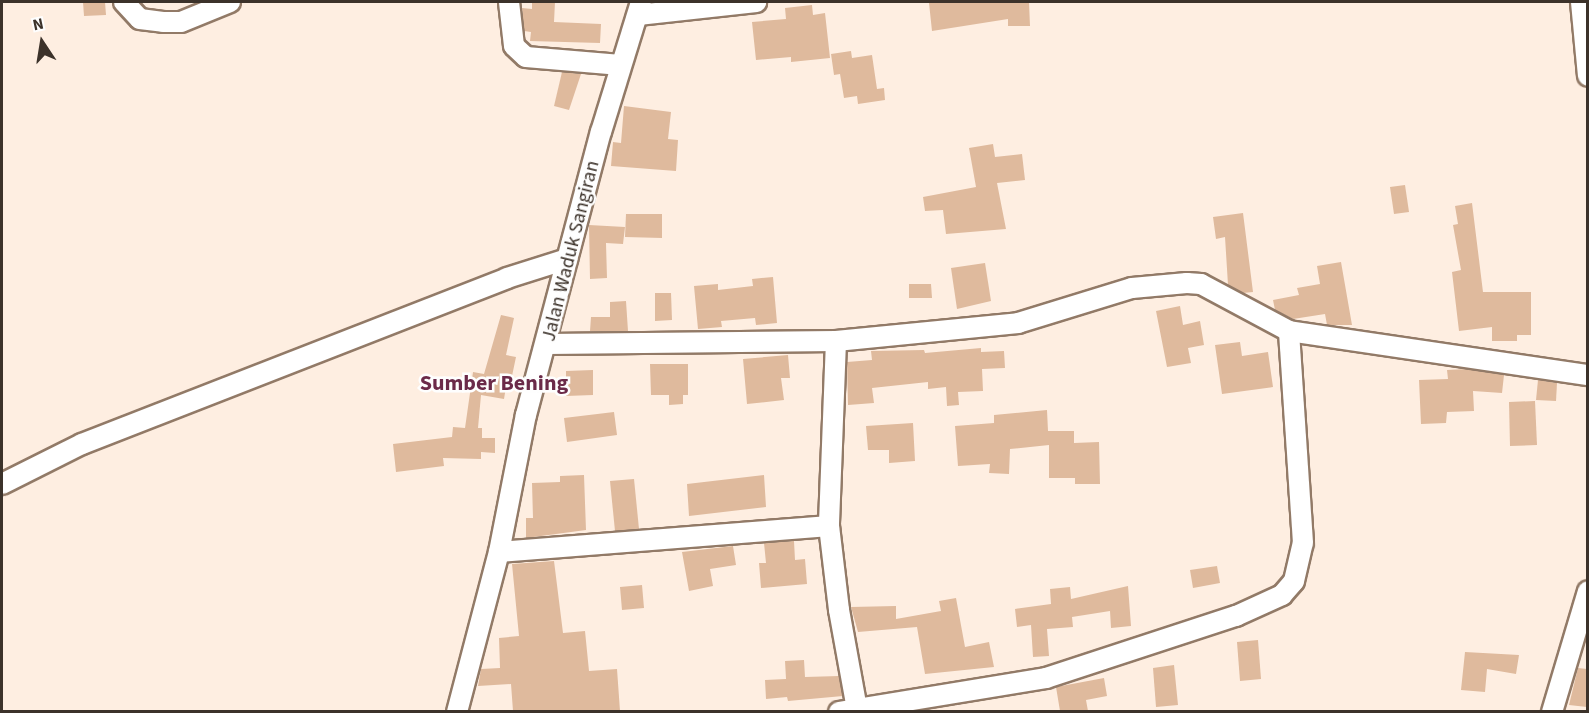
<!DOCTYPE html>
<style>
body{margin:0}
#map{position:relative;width:1589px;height:713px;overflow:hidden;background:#feeee1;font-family:"Source Sans 3",sans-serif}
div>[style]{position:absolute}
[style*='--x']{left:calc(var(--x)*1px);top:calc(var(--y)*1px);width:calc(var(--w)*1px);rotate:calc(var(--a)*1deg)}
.building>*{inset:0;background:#dfba9d}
.roads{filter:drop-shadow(2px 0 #927a67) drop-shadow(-2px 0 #927a67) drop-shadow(0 2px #927a67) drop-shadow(0 -2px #927a67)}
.minor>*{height:20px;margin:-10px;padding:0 10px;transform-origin:10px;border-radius:10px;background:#fff}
span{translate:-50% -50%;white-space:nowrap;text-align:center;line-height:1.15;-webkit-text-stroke:5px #fefefe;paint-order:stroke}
.street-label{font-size:20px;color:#3c322a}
.quarter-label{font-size:22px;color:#6b2a49;font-weight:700}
.frame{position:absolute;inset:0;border:3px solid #3c322a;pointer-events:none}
.north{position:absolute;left:12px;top:12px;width:60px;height:60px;-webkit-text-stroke:4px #fefefe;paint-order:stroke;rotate:348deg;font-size:16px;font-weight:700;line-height:24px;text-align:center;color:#3c322a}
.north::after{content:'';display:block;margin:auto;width:21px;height:27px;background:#3c322a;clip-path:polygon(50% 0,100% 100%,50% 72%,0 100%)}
</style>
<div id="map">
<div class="building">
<i style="clip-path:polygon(83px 2px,105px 2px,106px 15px,84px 16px)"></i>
<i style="clip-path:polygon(532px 2px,555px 2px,554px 22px,601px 24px,600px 43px,530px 41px,531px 32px,524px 31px,522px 8px,532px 9px)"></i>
<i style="clip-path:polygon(1029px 2px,1030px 26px,1008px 26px,1008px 19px,932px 31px,929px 3px)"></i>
<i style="clip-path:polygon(812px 5px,813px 15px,825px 13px,830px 58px,791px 62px,791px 57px,756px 60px,752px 22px,786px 19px,785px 8px)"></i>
<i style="clip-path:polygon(851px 51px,852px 58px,872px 55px,877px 89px,884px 88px,885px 100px,858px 104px,857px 96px,844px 98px,840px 74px,834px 75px,831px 54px)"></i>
<i style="clip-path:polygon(562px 72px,581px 74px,569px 110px,554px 106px)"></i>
<i style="clip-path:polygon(624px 106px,671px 112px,668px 139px,678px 140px,676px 171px,611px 166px,613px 142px,621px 143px)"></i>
<i style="clip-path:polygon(993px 144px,995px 157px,1022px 154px,1025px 180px,997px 183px,1006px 229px,946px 234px,943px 210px,925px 211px,923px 197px,976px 187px,969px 148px)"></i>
<i style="clip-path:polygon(1405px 185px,1409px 212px,1394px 214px,1390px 187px)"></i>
<i style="clip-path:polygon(1472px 203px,1483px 292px,1531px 292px,1531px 335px,1517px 335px,1517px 341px,1492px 341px,1492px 327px,1459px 331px,1452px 272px,1461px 270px,1453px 225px,1458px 224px,1455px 206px)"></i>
<i style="clip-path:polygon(1243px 213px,1253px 292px,1243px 293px,1228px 285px,1225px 237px,1216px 239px,1213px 217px)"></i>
<i style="clip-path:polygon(626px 214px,662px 214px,662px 238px,625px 237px)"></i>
<i style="clip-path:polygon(589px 225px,625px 227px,623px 244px,606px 243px,607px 278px,590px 279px)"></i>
<i style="clip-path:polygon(1341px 262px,1352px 325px,1327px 325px,1325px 314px,1293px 319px,1275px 310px,1273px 300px,1299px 295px,1297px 288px,1320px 284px,1317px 266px)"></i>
<i style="clip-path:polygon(985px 263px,991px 301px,957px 309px,951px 268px)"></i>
<i style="clip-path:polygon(773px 277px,777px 323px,756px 325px,755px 318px,721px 321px,722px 327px,698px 329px,694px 286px,718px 284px,718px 290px,753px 286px,752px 279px)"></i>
<i style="clip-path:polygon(909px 284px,931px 284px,932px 298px,909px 298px)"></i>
<i style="clip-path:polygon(655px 293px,671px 293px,672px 320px,655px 321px)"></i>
<i style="clip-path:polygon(626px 301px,628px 331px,590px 331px,591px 317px,610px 317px,610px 302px)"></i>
<i style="clip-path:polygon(1180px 306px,1183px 325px,1200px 321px,1204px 345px,1188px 348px,1191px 363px,1167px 367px,1156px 311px)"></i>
<i style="clip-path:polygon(501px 315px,514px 318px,506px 355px,516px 357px,512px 376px,508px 375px,504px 399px,481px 395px,478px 428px,482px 428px,482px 438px,495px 438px,495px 453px,481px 452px,481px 459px,443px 458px,444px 466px,396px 472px,393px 444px,452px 437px,453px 427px,465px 428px,473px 372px,484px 374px)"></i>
<i style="clip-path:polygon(1240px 342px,1242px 356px,1268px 352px,1273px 387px,1222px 394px,1215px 345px)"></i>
<i style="clip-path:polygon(981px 348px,981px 352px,1004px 351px,1005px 368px,982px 369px,983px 391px,958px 392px,959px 405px,947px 406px,946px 387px,928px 389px,928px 382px,872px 388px,874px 403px,848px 405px,847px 362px,872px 360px,871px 351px,924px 350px,925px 353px)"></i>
<i style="clip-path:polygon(788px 355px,790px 378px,781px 378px,784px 400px,747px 404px,743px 359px)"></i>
<i style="clip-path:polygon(650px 364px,688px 364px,688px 395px,683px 395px,683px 404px,669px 405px,669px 395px,651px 395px)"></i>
<i style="clip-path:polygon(1467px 369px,1504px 375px,1502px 393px,1473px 391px,1474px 411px,1447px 412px,1446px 423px,1421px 424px,1419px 380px,1448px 379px,1447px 370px)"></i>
<i style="clip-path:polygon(593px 370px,593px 395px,566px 396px,566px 371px)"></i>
<i style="clip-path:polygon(1538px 380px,1557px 383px,1556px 401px,1536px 400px)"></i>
<i style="clip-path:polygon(1535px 401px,1537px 445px,1510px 446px,1509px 402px)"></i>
<i style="clip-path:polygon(1047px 410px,1048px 431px,1074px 431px,1074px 443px,1099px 442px,1100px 484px,1075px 484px,1075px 478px,1049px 478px,1049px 445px,1010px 449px,1009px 474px,989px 473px,990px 464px,958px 466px,955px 426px,994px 423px,994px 415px)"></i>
<i style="clip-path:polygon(614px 412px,617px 435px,567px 442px,564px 418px)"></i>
<i style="clip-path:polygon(913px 423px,915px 461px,889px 463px,889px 450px,868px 450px,866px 426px)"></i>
<i style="clip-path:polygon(584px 475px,586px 530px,526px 538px,526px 518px,533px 518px,532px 483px,560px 482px,560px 476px)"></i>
<i style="clip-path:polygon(764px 475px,766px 507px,689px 516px,687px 484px)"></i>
<i style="clip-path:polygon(634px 479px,639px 529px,615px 531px,610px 481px)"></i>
<i style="clip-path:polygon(794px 541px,795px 560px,805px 559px,807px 584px,761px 588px,759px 563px,766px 563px,764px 543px)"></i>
<i style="clip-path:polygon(733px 546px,736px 565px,710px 569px,713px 586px,689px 591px,682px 552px)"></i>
<i style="clip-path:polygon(554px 561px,563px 633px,585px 631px,589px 671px,617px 669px,620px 711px,513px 711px,511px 684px,478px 686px,481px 669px,500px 668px,499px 638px,519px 636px,512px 564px)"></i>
<i style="clip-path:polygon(1217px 566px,1220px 583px,1193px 588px,1190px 570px)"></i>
<i style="clip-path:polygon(642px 585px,644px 608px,622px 610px,620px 587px)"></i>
<i style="clip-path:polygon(1128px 586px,1131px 626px,1111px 628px,1110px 611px,1072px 617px,1073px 627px,1047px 629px,1049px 656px,1033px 657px,1031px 625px,1017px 627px,1015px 609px,1051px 604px,1050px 589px,1070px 587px,1071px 599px)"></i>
<i style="clip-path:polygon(956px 598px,965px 647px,989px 642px,994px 667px,925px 674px,917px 627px,858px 632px,851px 607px,896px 606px,896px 619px,941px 611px,939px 601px)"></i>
<i style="clip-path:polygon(1258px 640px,1261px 679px,1240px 681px,1237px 642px)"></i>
<i style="clip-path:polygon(1465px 652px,1519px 655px,1516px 674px,1487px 669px,1485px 692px,1461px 690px)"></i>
<i style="clip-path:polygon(804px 660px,805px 677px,839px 676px,843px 696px,788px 701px,787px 697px,766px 699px,765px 680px,786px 679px,785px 661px)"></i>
<i style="clip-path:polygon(1174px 665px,1178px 705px,1156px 707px,1153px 668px)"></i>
<i style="clip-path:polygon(1578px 668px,1587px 669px,1587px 707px,1569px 705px)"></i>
<i style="clip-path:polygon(1104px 678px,1107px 696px,1086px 700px,1088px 711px,1060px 711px,1056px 687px)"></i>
</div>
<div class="roads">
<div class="minor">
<i style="--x:124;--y:2;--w:23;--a:47"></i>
<i style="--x:140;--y:19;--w:23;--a:7"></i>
<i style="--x:163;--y:22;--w:18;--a:0"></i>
<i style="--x:181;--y:22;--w:53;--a:-22.2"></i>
<i style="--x:509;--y:2;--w:44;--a:83.5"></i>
<i style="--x:514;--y:46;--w:16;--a:43"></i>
<i style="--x:526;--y:57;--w:95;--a:4.8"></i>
<i style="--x:1581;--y:2;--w:74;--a:84.6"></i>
<i style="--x:638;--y:15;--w:119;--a:-6.3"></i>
<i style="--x:836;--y:341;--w:185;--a:92.2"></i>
<i style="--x:829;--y:526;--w:85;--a:83.2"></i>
<i style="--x:839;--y:610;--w:101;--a:79.7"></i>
<i style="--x:547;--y:344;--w:289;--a:-0.6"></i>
<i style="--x:836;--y:341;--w:183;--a:-5.6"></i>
<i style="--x:1018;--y:323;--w:119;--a:-17.1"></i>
<i style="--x:1132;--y:288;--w:55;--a:-5.2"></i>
<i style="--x:1187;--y:283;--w:14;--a:4"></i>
<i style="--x:1201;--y:284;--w:100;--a:28.1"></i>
<i style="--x:1289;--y:331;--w:302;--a:8.4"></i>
<i style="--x:2;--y:484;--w:89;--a:-26.6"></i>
<i style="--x:82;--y:444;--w:456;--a:-21.3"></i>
<i style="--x:507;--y:278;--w:63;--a:-17.6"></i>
<i style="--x:499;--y:552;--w:331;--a:-4.5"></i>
<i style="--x:457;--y:712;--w:165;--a:-75.3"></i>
<i style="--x:499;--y:552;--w:140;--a:-78.9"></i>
<i style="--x:526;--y:415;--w:293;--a:-75.2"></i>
<i style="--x:601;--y:132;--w:136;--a:-72.9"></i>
<i style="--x:839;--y:712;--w:210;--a:-9.3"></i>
<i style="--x:1046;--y:678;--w:200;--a:-18.1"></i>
<i style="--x:1236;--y:616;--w:51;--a:-24.5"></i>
<i style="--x:1282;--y:595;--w:18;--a:-49"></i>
<i style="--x:1294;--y:581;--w:39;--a:-77"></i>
<i style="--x:1303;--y:543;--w:212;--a:-93.8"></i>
<i style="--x:1552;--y:712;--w:126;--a:-73.4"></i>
</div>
</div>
<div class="street-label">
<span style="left:571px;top:251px;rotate:-76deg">Jalan Waduk Sangiran</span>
</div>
<div class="quarter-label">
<span style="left:494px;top:384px">Sumber Bening</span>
</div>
<div class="frame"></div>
<div class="north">N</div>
</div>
